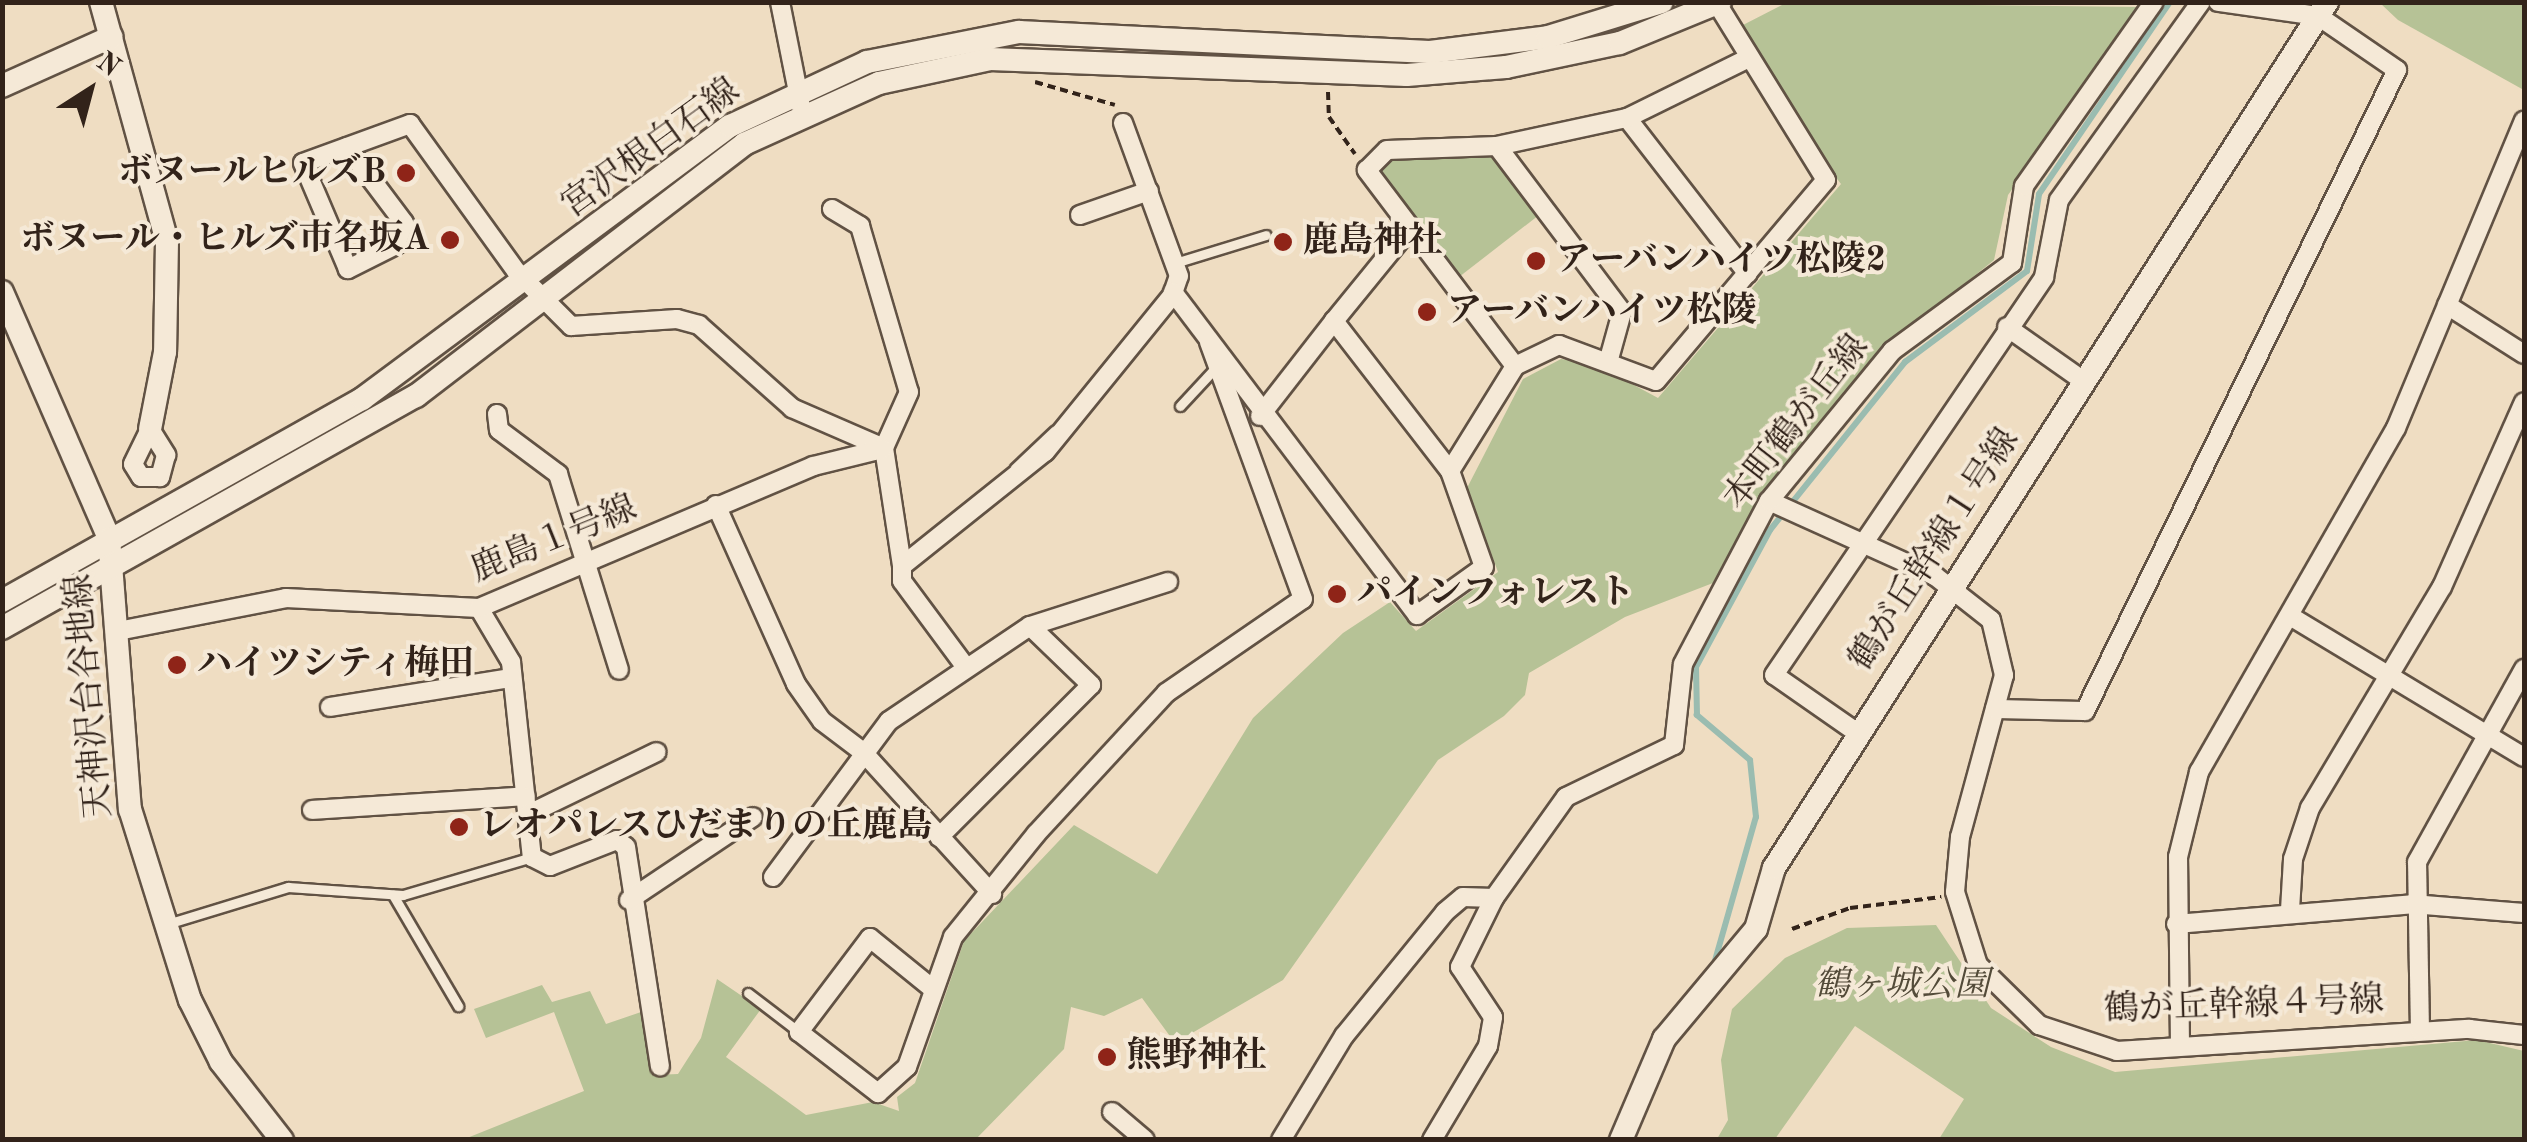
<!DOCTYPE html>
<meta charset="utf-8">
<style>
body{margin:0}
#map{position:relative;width:2527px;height:1142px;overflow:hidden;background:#efddc2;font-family:"Old Standard TT","Noto Serif JP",serif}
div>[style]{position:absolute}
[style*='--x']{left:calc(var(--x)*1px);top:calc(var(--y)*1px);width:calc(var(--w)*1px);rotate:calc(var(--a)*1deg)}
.green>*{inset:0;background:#b6c296}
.stream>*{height:6px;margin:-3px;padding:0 3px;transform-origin:3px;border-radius:3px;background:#9abcb0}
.path>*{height:4px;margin-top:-2px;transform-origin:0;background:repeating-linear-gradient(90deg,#32231a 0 8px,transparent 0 13px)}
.roads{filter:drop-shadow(2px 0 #615244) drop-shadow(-2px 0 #615244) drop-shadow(0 2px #615244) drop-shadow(0 -2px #615244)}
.lane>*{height:9px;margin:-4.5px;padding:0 4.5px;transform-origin:4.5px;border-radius:4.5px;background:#f5e9d7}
.street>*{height:18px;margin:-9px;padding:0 9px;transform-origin:9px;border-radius:9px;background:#f5e9d7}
.secondary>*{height:22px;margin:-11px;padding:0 11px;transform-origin:11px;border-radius:11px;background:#f5e9d7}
.dots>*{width:28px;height:28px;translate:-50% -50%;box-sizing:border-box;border:5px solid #f5e9d7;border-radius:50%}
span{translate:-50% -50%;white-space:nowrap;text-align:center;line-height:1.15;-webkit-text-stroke:8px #f5e9d7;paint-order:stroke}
.street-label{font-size:35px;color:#32231a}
.poi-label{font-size:35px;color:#32231a;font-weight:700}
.right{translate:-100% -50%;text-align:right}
.left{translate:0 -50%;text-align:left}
.park-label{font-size:35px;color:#534b39;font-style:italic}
.frame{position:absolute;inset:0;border:5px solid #32231a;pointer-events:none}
.north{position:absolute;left:40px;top:40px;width:100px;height:100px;-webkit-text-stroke:8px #f5e9d7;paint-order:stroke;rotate:36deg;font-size:28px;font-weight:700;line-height:40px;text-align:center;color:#32231a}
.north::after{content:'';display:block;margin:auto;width:35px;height:45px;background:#32231a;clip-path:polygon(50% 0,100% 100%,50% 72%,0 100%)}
</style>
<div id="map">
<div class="green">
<i style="clip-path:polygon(1786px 3px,2144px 7px,2008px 195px,1994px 260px,1878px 354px,1765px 489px,1713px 583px,1625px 617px,1529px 673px,1525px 695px,1504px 716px,1438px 760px,1283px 980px,1175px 1043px,1142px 998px,1104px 1016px,1071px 1007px,1064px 1049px,976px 1139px,462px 1140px,584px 1091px,554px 1012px,486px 1038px,474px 1009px,542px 985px,552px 1002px,590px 991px,606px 1024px,644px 1011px,655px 1075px,678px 1074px,701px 1038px,717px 979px,761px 1009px,726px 1057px,806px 1115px,873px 1102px,899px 1111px,897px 1097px,915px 1083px,964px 941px,1074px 825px,1157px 874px,1253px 718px,1343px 633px,1390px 602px,1416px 631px,1498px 572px,1467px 488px,1523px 379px,1561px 359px,1595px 364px,1658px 398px,1841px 184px,1779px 103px,1743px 25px)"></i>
<i style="clip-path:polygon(2380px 3px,2524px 3px,2522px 89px,2398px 20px)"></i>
<i style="clip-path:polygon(1492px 155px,1539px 215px,1459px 277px,1380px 175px,1388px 160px)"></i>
<i style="clip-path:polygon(1936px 925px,1991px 1008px,2051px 1047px,2115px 1072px,2477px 1040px,2524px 1051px,2524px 1139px,1939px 1139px,1964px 1099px,1855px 1026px,1775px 1139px,1717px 1139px,1728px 1120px,1721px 1060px,1732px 1009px,1785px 958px,1847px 928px)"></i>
</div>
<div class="stream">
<i style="--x:1714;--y:964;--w:153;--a:-74.1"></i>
<i style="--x:1756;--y:817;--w:57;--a:-96"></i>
<i style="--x:1750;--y:760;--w:70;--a:-139.7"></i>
<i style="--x:1697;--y:715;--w:48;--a:-91.2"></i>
<i style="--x:1696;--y:667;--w:156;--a:-61.6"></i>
<i style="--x:1770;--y:530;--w:216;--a:-51.2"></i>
<i style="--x:1905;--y:362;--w:152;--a:-36.7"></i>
<i style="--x:2027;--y:271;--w:78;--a:-81.1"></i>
<i style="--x:2039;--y:194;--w:232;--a:-55.7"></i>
</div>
<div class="path">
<i style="--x:1035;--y:82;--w:83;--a:16"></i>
<i style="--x:1328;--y:92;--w:25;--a:88"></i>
<i style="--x:1329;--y:117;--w:45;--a:54.9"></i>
<i style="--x:1792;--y:929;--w:62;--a:-19.9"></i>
<i style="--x:1850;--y:908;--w:92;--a:-6.9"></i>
</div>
<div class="roads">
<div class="lane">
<i style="--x:1175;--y:263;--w:95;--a:-17.1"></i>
<i style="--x:1180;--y:406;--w:54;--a:-47.2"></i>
<i style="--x:1015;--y:468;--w:54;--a:-43.5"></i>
<i style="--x:393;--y:895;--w:129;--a:59.6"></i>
<i style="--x:167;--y:924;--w:127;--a:-17"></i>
<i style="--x:288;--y:887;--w:115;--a:4"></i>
<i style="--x:403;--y:895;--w:134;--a:-16.4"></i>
<i style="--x:748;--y:993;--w:64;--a:37.4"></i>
</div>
<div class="street">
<i style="--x:780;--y:2;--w:107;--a:78.7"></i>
<i style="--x:1627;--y:118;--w:197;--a:52.2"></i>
<i style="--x:1497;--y:146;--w:208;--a:53"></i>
<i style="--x:1622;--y:312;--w:49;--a:105.5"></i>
<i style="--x:347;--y:147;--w:95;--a:53.1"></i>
<i style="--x:404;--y:223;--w:23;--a:110"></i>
<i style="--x:396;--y:245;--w:54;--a:153.4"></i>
<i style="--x:348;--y:269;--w:115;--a:-113"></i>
<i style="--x:303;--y:163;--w:114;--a:-20"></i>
<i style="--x:410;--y:124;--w:181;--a:54.2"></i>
<i style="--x:516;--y:271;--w:78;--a:45"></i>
<i style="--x:571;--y:326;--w:106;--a:-3.8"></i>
<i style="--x:677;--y:319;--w:23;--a:15"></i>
<i style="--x:699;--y:325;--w:125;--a:41.7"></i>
<i style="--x:792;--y:408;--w:100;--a:23.5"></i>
<i style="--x:832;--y:209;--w:33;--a:31"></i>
<i style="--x:860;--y:226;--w:173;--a:73.6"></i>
<i style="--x:909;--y:392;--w:61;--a:114.1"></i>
<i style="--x:884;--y:448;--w:119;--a:81.3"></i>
<i style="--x:902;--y:566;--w:183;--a:-38.6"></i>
<i style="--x:1045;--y:452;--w:201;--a:-50.9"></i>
<i style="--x:1172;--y:296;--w:21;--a:-71"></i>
<i style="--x:1179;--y:276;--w:163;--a:-110.1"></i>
<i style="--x:1080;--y:215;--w:73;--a:-19.2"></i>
<i style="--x:1173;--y:292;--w:405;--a:52.9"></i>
<i style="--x:1417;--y:615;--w:82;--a:-35.6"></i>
<i style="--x:1484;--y:567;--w:102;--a:-109.5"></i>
<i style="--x:1450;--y:471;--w:190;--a:-127.7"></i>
<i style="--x:1334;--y:321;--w:119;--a:-50.8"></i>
<i style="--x:2447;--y:305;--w:91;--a:32.5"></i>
<i style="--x:2007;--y:327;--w:95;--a:35.2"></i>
<i style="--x:1515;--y:366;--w:246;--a:-127.1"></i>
<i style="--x:1367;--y:170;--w:28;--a:-45"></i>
<i style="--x:1387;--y:150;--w:110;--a:-2.1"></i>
<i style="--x:1497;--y:146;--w:133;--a:-12.2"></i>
<i style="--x:1627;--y:118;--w:131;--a:-26.2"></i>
<i style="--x:497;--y:414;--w:16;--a:83"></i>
<i style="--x:499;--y:430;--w:74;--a:36.7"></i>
<i style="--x:558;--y:474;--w:205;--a:72.7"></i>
<i style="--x:1260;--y:416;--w:120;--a:-52.1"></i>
<i style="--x:150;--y:429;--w:31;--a:58"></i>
<i style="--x:166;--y:455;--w:23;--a:105"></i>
<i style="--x:160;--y:477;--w:19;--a:180"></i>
<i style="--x:141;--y:477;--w:15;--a:-122"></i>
<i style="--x:133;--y:464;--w:39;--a:-64"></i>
<i style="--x:1450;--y:471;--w:123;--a:-58.2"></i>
<i style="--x:1515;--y:366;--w:49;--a:-25.5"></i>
<i style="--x:1559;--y:345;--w:103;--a:20.4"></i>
<i style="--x:1656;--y:381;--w:263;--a:-49.8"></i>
<i style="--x:1826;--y:180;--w:209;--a:-121.7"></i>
<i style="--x:1769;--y:501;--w:182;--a:24.3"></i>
<i style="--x:1935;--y:576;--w:71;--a:38.2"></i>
<i style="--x:1991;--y:620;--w:57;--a:76.7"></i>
<i style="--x:2004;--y:675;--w:168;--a:105.2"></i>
<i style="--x:1960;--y:837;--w:55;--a:95.2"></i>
<i style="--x:1955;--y:892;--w:77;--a:72.5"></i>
<i style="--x:1978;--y:965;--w:86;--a:44.5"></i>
<i style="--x:2039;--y:1025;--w:82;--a:18.4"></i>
<i style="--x:2117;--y:1051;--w:353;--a:-3.6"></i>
<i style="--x:2469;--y:1029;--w:55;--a:6.2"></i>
<i style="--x:716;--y:505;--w:196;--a:65.9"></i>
<i style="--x:796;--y:684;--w:45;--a:54.9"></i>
<i style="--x:822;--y:721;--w:51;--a:37.1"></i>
<i style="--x:863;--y:752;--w:192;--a:47.7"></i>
<i style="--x:902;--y:566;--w:15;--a:90"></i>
<i style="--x:902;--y:581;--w:106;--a:53.5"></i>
<i style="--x:479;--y:608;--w:63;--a:59.3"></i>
<i style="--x:511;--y:662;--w:196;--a:83.9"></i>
<i style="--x:532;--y:857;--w:20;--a:27"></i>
<i style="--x:550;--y:866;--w:72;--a:-21.2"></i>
<i style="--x:617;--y:840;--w:11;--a:38"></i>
<i style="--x:626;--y:847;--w:222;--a:81.2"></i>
<i style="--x:2290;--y:616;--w:273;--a:31.1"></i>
<i style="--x:1030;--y:626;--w:145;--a:-17.7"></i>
<i style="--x:118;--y:631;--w:171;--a:-11.1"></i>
<i style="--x:286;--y:598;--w:193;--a:3"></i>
<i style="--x:479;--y:608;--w:363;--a:-23"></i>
<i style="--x:813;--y:466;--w:72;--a:-13.7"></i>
<i style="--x:330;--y:707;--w:184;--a:-9.1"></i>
<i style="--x:1995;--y:709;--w:90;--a:1.3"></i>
<i style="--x:2085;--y:711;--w:713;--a:-64.05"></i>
<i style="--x:2397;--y:70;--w:96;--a:-145.6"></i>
<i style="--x:2318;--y:16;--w:101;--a:-172"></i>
<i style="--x:1859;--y:734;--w:103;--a:-145.2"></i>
<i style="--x:1774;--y:675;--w:481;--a:-55.8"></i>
<i style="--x:2044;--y:277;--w:78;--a:-79"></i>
<i style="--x:2059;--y:200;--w:244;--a:-54.4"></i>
<i style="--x:312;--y:810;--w:214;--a:-3.7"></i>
<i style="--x:527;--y:815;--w:144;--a:-25.9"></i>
<i style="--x:773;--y:877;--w:194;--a:-53.4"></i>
<i style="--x:889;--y:721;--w:170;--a:-34"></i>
<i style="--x:1030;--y:626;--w:85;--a:44"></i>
<i style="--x:1091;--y:685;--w:215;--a:135"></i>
<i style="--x:629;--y:900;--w:149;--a:-33.8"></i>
<i style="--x:2290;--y:910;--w:51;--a:-86.6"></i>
<i style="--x:2293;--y:859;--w:54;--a:-71.6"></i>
<i style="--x:2310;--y:808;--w:257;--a:-59.2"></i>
<i style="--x:2442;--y:587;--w:202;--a:-66.1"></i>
<i style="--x:2176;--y:924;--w:237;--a:-4.8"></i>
<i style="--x:2412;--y:904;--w:112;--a:4.6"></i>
<i style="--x:933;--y:989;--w:81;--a:-141"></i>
<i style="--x:870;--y:938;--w:118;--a:127.1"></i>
<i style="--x:799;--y:1032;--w:100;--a:37.7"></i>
<i style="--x:878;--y:1093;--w:39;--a:-42"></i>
<i style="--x:907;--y:1067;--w:138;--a:-70.5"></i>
<i style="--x:953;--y:937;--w:132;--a:-51.1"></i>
<i style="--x:1036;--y:834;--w:192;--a:-47.3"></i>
<i style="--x:1166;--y:693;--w:166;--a:-34.5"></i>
<i style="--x:1303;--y:599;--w:274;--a:-110.1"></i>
<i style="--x:2420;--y:1031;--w:169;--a:-91"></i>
<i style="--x:2417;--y:862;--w:221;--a:-61"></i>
<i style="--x:2180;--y:1046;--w:189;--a:-90.6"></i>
<i style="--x:2178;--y:857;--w:88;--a:-76.1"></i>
<i style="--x:2199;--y:772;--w:396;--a:-60.2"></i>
<i style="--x:2396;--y:428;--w:333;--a:-67.4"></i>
<i style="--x:1112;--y:1112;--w:43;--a:40.3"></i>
<i style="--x:1281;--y:1140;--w:122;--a:-58.8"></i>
<i style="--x:1344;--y:1036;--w:160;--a:-50.8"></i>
<i style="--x:1445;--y:912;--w:23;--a:-40"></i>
<i style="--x:1463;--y:897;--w:31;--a:2"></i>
<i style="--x:1494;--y:898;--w:124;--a:-54.5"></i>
<i style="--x:1566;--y:797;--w:120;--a:-25.7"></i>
<i style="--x:1674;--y:745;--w:81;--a:-83.7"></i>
<i style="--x:1683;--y:664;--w:184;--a:-62.2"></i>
<i style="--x:1769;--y:501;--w:194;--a:-50.6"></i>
<i style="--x:1892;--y:351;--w:149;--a:-36.3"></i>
<i style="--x:2012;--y:263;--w:78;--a:-81.1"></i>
<i style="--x:2024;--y:186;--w:225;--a:-54.8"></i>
<i style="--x:1432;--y:1140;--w:109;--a:-59.2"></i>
<i style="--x:1488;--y:1046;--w:29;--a:-80"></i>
<i style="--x:1493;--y:1017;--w:60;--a:-123.4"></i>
<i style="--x:1460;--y:967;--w:77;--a:-63.8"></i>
</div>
<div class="secondary">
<i style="--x:101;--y:2;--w:248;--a:74.6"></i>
<i style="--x:167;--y:241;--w:111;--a:91"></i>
<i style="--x:165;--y:352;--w:78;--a:101"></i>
<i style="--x:2;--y:86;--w:120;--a:-24.2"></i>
<i style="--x:2;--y:292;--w:268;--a:66.5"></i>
<i style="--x:109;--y:538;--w:272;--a:85.6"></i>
<i style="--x:130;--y:809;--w:200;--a:72.6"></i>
<i style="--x:190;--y:1000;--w:69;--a:63.4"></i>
<i style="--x:221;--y:1062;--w:99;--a:52"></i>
<i style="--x:2;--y:601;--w:413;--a:-29.3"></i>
<i style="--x:362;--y:399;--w:458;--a:-36.6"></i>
<i style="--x:730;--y:126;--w:151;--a:-25"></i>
<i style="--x:867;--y:62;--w:155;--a:-11.2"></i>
<i style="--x:1019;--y:32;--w:411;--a:2.8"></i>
<i style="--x:1430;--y:52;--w:119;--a:-7.2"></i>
<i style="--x:1548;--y:37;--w:119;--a:-17.1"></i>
<i style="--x:2;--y:628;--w:475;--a:-29.3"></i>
<i style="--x:416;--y:396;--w:414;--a:-37.5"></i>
<i style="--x:744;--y:144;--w:148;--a:-24.3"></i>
<i style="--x:879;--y:83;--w:114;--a:-12.2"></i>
<i style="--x:990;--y:59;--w:417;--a:2.2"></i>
<i style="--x:1407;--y:75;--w:99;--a:-4.6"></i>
<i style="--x:1506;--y:67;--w:116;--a:-11.9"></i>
<i style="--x:1620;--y:43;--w:108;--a:-22.3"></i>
<i style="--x:1621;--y:1140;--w:110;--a:-66.9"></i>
<i style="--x:1664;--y:1039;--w:143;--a:-50.1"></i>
<i style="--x:1756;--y:929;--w:64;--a:-73.6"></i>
<i style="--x:1774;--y:868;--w:1028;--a:-57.44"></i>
</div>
</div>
<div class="dots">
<i style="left:406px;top:173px;background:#8f2418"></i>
<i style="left:450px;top:240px;background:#8f2418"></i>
<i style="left:1283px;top:242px;background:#8f2418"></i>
<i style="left:1536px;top:261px;background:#8f2418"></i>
<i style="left:1427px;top:312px;background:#8f2418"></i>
<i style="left:1337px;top:594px;background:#8f2418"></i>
<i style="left:177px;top:665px;background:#8f2418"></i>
<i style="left:459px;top:827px;background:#8f2418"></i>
<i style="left:1107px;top:1057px;background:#8f2418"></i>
</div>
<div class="street-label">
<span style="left:651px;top:149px;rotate:-36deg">宮沢根白石線</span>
<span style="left:1797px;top:423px;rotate:-52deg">本町鶴が丘線</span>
<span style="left:554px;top:540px;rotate:-22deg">鹿島１号線</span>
<span style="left:1935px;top:550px;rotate:-57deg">鶴が丘幹線１号線</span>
<span style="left:90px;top:696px;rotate:-95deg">天神沢台谷地線</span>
<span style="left:2244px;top:1006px;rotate:-2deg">鶴が丘幹線４号線</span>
</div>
<div class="poi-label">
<span class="right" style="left:386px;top:173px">ボヌールヒルズB</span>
<span class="right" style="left:430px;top:240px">ボヌール・ヒルズ市名坂A</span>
<span class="left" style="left:1303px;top:242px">鹿島神社</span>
<span class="left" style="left:1556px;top:261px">アーバンハイツ松陵2</span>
<span class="left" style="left:1447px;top:312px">アーバンハイツ松陵</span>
<span class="left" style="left:1357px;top:594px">パインフォレスト</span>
<span class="left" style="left:197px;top:665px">ハイツシティ梅田</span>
<span class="left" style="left:479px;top:827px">レオパレスひだまりの丘鹿島</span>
<span class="left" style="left:1127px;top:1057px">熊野神社</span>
</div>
<div class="park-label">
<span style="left:1902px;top:986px">鶴ヶ城公園</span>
</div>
<div class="frame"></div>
<div class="north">N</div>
</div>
